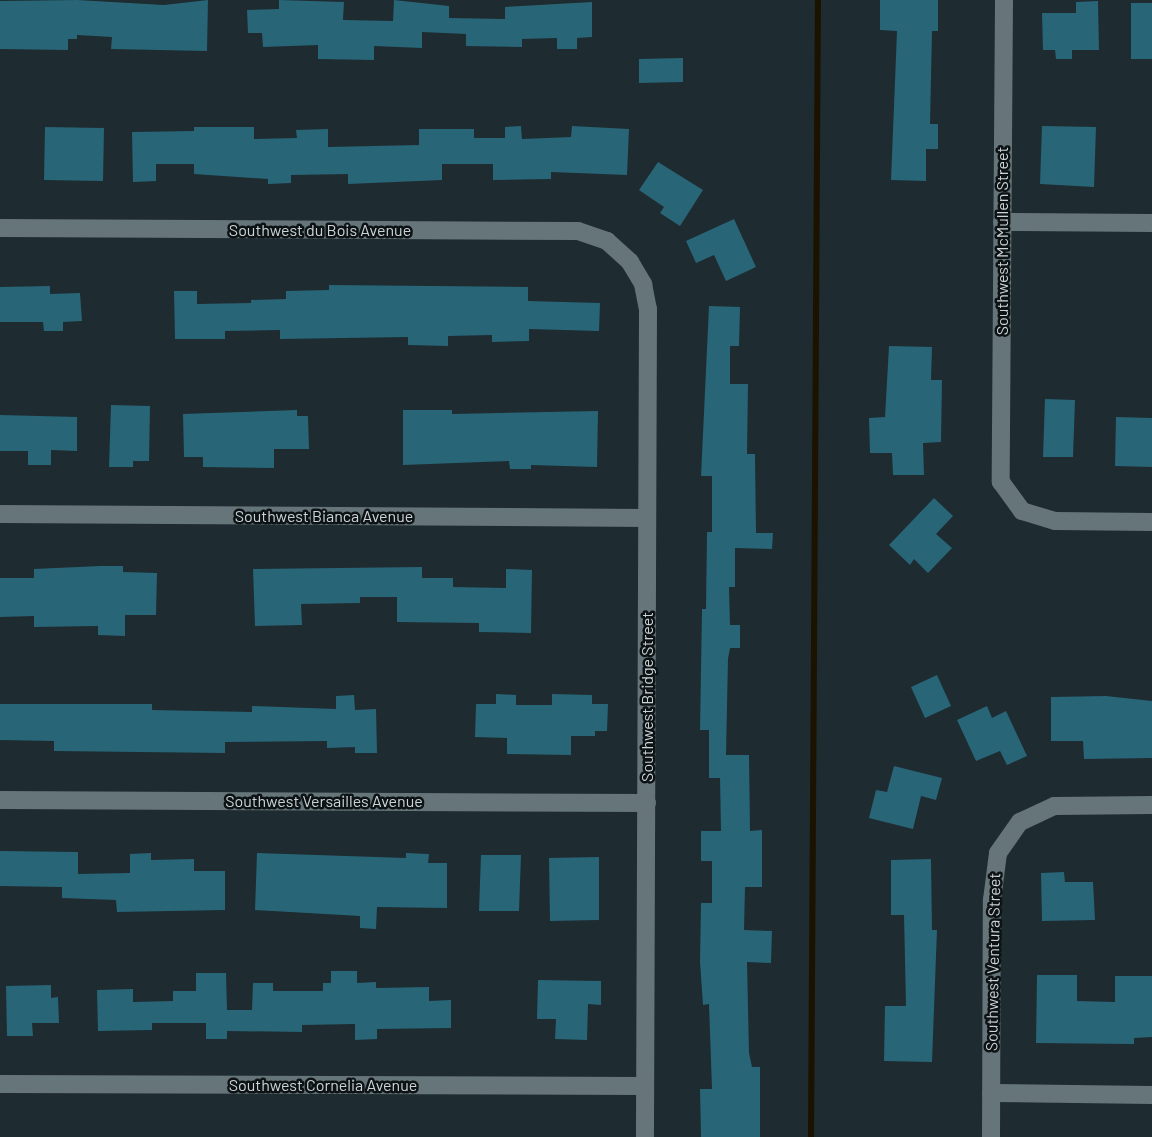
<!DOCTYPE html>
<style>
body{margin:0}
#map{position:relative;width:1152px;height:1137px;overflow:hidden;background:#1e2b30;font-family:Barlow,sans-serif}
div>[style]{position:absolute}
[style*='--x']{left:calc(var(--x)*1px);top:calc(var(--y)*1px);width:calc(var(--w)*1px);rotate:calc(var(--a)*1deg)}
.stream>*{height:6px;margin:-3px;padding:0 3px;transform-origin:3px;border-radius:3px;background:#1b1200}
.building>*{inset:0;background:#286577}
.minor>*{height:18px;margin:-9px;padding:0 9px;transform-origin:9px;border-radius:9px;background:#66757a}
span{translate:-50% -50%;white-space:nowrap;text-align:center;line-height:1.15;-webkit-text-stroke:5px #0d1315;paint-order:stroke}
.street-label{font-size:16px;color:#ccd4d7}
</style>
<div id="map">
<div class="stream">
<i style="--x:811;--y:1137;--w:1137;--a:-89.65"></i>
</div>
<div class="building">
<i style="clip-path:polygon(77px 0,164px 5px,208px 0,207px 51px,111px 49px,112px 37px,77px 35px,77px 39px,68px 39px,68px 50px,0 49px,0 1px)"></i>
<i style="clip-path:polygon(279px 0,344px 2px,343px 20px,393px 21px,394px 0,449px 6px,449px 18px,505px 19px,505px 7px,592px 2px,592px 37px,577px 38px,577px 49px,557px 49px,557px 38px,522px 39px,522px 47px,466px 46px,466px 34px,422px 32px,422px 48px,374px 46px,374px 60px,318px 59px,318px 45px,263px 47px,262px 33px,248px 33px,247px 10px,279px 9px)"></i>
<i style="clip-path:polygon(880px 0,938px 0,938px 31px,932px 31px,930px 124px,938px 124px,938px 149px,926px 149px,926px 181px,891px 180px,897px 31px,880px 30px)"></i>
<i style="clip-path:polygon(1098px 1px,1099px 50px,1072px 50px,1072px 59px,1056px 59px,1055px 50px,1043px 50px,1042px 13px,1076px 13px,1076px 2px)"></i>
<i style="clip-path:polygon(1131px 3px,1152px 3px,1152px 59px,1131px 59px)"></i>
<i style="clip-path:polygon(683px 58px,683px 82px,639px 83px,639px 59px)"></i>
<i style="clip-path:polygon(521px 126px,522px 139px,571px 137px,572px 126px,629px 129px,627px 175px,551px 172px,551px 179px,493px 180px,493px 164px,442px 164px,442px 180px,348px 184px,348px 174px,291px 175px,291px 183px,268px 184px,268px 179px,194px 174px,194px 164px,156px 164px,156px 181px,133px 182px,132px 132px,194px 131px,194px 127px,254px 127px,254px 139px,297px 138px,296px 130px,328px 129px,328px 147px,419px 145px,419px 129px,474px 129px,474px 138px,505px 138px,505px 127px)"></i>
<i style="clip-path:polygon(1042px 126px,1096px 127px,1094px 187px,1040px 184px)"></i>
<i style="clip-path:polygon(45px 127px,104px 128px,103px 181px,44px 180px)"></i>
<i style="clip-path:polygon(658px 162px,703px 190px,680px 226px,660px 213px,664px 207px,639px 190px)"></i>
<i style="clip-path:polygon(734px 219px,756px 267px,726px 281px,714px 255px,696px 263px,686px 241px)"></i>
<i style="clip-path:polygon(329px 285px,528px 287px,528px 301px,600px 303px,599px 331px,529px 329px,529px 341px,492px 342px,492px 335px,448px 336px,448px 346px,408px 345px,408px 337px,280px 339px,280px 330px,225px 331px,225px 339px,175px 339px,174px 291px,197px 291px,197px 304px,251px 303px,251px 300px,286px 299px,286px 291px,329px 290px)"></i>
<i style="clip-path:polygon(50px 286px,50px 294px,80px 293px,82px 321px,63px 322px,63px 331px,44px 331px,43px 322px,0 322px,0 287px)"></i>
<i style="clip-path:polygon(709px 306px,740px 307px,739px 346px,730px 346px,730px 384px,748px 384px,747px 454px,755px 454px,756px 533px,773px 533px,772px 549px,735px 548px,735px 587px,729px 587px,730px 625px,740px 625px,740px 648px,730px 648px,728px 659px,726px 755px,749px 755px,750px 831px,762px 830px,762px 887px,745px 887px,744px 930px,772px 931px,771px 963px,747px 962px,749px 1053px,752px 1067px,760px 1067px,760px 1137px,701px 1137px,700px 1089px,712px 1089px,709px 1004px,703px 1005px,700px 962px,701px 903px,712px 903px,712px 861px,701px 861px,701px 831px,721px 831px,720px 778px,709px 778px,709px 730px,700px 730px,702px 609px,706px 609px,707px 532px,712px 532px,712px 476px,701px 476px)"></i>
<i style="clip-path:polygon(889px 346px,932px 347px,931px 380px,942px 380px,941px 442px,923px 443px,924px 475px,893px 475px,892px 453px,870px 453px,869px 418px,885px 417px)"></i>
<i style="clip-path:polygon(1045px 399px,1075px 400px,1073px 457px,1043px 457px)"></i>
<i style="clip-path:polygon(111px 405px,150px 406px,149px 461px,133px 461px,133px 467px,109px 467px)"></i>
<i style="clip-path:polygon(297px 410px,297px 416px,308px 416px,309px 449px,274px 449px,274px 468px,203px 467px,203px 457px,184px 457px,183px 414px)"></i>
<i style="clip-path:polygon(403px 410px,452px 410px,452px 414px,598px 411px,597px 467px,531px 465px,531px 469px,510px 469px,509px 461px,403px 465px)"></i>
<i style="clip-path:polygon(0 415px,77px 417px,77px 451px,51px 450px,51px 465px,28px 465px,28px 451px,0 451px)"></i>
<i style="clip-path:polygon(1116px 417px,1152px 418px,1152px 467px,1115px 466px)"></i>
<i style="clip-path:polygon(934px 498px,953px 516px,936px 534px,952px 548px,928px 573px,914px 559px,910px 565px,889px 545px)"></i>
<i style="clip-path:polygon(100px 566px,123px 566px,123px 572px,157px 573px,156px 615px,125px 615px,125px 636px,98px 635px,98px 626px,34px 627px,34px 616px,0 617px,0 578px,34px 578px,34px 569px)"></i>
<i style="clip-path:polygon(422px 567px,422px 578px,453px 578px,453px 587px,506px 588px,506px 569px,532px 570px,531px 633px,479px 632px,479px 623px,397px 622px,397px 597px,360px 597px,360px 603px,301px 604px,302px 625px,255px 626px,253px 569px)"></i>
<i style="clip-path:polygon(937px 675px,951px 706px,925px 718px,911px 687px)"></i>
<i style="clip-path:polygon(496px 694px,516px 695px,516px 705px,552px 705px,552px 694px,592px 695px,592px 704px,608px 704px,607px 731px,595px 731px,595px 736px,571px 736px,571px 755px,507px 754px,507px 738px,475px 737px,476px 704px,496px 704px)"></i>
<i style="clip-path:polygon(354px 695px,355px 710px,376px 709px,377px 753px,355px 753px,355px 747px,327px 748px,327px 741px,225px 742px,225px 753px,54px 751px,54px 741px,0 740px,0 704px,152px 704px,152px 710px,252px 712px,252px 706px,336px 709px,336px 696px)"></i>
<i style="clip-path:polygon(1106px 696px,1152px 701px,1152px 758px,1084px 759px,1083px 741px,1051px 741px,1051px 697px)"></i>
<i style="clip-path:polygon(987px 706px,992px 718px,1006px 711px,1027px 756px,1007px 765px,1000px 751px,976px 761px,957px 720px)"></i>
<i style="clip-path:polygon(894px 766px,942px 778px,936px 800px,921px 796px,913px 829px,869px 818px,876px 790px,887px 792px)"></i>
<i style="clip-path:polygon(0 851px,78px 852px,78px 874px,130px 873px,130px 854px,151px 853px,151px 860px,194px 859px,194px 871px,225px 871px,225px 910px,117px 912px,116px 900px,62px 898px,62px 887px,0 886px)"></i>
<i style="clip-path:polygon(257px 853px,406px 858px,406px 853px,429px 854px,428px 863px,447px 863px,447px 908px,377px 907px,376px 929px,360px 928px,360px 916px,255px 910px)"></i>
<i style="clip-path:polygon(481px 855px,521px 855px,519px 911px,479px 911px)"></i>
<i style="clip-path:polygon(599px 857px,599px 920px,550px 921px,549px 858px)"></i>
<i style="clip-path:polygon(931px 859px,932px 930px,937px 930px,932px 1062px,884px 1061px,885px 1006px,906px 1006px,904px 915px,891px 915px,891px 860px)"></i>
<i style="clip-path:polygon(1064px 872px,1065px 882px,1093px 882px,1095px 920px,1042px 921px,1041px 873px)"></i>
<i style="clip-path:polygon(331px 971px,357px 971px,357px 983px,376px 982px,376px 988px,429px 987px,429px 1001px,451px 1000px,451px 1028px,377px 1029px,377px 1039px,355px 1040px,355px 1024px,302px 1025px,302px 1032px,227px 1031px,227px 1039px,206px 1039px,206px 1023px,152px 1023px,152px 1030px,98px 1031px,97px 990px,133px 989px,133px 1002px,173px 1001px,173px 991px,196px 991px,196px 973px,226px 973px,227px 1010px,252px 1010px,253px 983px,273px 983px,273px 991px,323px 991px,323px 983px,331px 983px)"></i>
<i style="clip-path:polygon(1037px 975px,1077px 975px,1077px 1001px,1115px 1002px,1115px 976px,1152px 976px,1152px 1037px,1134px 1038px,1134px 1044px,1036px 1043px)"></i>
<i style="clip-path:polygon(538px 980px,601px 981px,601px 1005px,588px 1004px,587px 1040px,555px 1039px,556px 1019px,537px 1019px)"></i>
<i style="clip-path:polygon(51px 985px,51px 998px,58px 997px,59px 1023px,32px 1023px,33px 1036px,7px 1036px,6px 986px)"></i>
</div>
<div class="minor">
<i style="--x:1004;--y:0;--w:482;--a:90.4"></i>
<i style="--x:1001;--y:482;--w:36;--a:54"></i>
<i style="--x:1022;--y:511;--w:34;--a:17"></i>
<i style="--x:1055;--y:521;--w:97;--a:0.6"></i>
<i style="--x:1002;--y:222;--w:150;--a:0.4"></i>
<i style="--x:0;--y:228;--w:578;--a:0.3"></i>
<i style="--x:578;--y:231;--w:31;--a:19"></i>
<i style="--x:607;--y:241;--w:31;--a:42"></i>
<i style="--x:630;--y:262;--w:26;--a:59"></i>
<i style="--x:643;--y:284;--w:25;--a:79"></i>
<i style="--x:648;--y:309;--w:828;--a:90.21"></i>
<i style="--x:0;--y:514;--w:647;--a:0.35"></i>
<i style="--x:0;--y:800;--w:647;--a:0.27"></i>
<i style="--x:0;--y:1084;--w:645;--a:0.18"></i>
<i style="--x:991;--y:1093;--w:161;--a:0.7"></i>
<i style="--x:991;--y:1137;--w:237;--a:-89.8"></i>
<i style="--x:992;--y:900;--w:47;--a:-82.7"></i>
<i style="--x:998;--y:853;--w:38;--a:-55"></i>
<i style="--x:1020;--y:822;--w:38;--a:-25"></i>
<i style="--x:1054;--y:806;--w:98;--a:-0.6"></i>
</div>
<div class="street-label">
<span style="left:320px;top:230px">Southwest du Bois Avenue</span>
<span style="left:1002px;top:241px;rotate:-90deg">Southwest McMullen Street</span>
<span style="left:324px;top:516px">Southwest Bianca Avenue</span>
<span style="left:647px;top:697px;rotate:-90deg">Southwest Bridge Street</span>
<span style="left:324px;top:801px">Southwest Versailles Avenue</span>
<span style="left:993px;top:962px;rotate:-89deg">Southwest Ventura Street</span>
<span style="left:323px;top:1085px">Southwest Cornelia Avenue</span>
</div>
</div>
